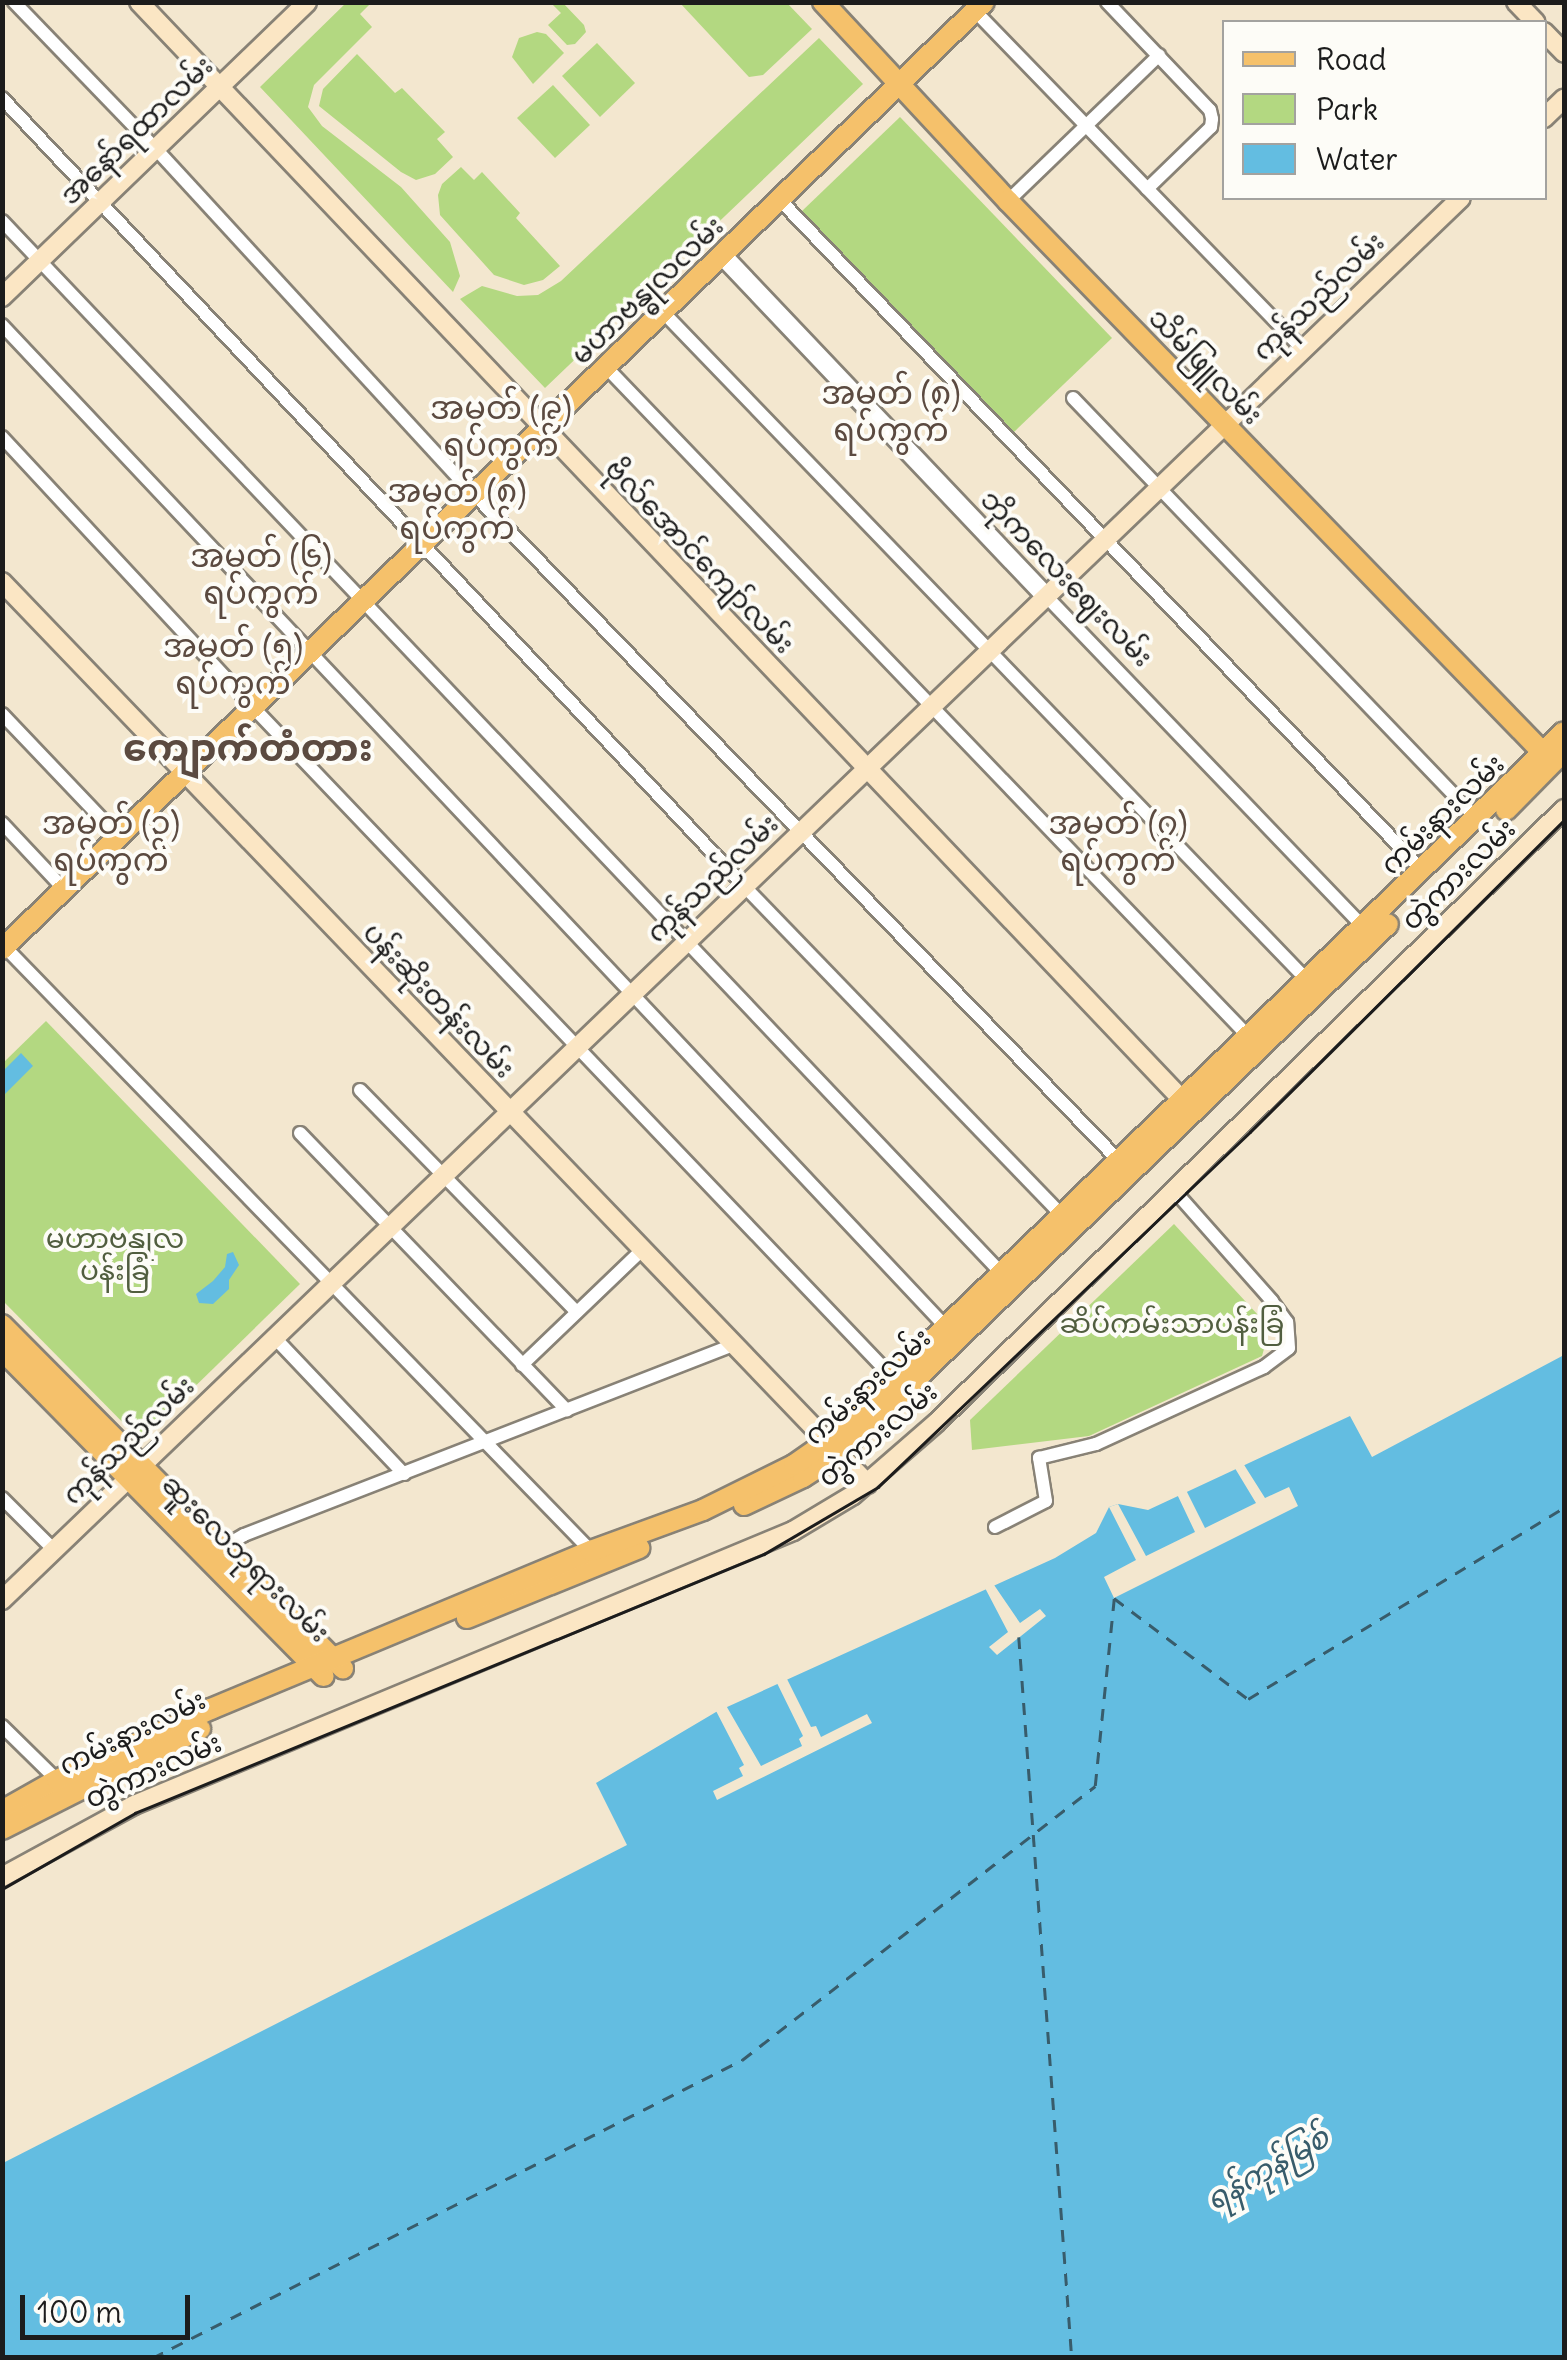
<!DOCTYPE html>
<meta charset="utf-8">
<style>
body{margin:0}
#map{position:relative;width:1567px;height:2360px;overflow:hidden;background:#f3e7cf;font-family:Delius,"Noto Sans Myanmar",sans-serif}
div>[style]{position:absolute}
[style*='--x']{left:calc(var(--x)*1px);top:calc(var(--y)*1px);width:calc(var(--w)*1px);rotate:calc(var(--a)*1deg)}
.green>*{inset:0;background:#b3d881}
.water>*{inset:0;background:#63bde1}
.pier>*{inset:0;background:#f3e7cf}
.ferry>*{height:2.5px;margin-top:-1.25px;transform-origin:0;background:repeating-linear-gradient(90deg,#385c6b 0 12px,transparent 0 22px)}
.roads{filter:drop-shadow(2px 0 #888276) drop-shadow(-2px 0 #888276) drop-shadow(0 2px #888276) drop-shadow(0 -2px #888276)}
.minor>*{height:12px;margin:-6px;padding:0 6px;transform-origin:6px;border-radius:6px;background:#fff}
.tertiary>*{height:18px;margin:-9px;padding:0 9px;transform-origin:9px;border-radius:9px;background:#fff}
.secondary>*{height:18px;margin:-9px;padding:0 9px;transform-origin:9px;border-radius:9px;background:#fbe6c4}
.primary>*{height:20px;margin:-10px;padding:0 10px;transform-origin:10px;border-radius:10px;background:#f5c16b}
.tram>*{height:2.5px;margin:-1.25px;padding:0 1.25px;transform-origin:1.25px;border-radius:1.25px;background:#1c1c1c}
span{translate:-50% -50%;white-space:nowrap;text-align:center;line-height:1.15;-webkit-text-stroke:8px #fdfcf7;paint-order:stroke}
.street-label{font-size:28px;color:#1c1c1c}
.park-label{font-size:28px;color:#515e3f}
.water-label{font-size:30px;color:#385c6b;font-style:italic}
.quarter-label{font-size:32px;color:#5b4a40}
.district-label{font-size:38px;color:#5b4a40;font-weight:700}
.frame{position:absolute;inset:0;border:5px solid #1c1c1c;pointer-events:none}
.legend{position:absolute;left:1222px;top:20px;width:325px;height:180px;box-sizing:border-box;background:#fdfcf7;border:2px solid #a3a29f;margin:0;padding:12px 18px;list-style:none;font-size:30px;color:#1c1c1c}
.legend li{display:flex;align-items:center;gap:20px;height:50px}
.legend b{width:50px;border:2px solid #a3a29f}
.scale{position:absolute;left:20px;top:2295px;width:170px;height:45px;box-sizing:border-box;border:5px solid #1c1c1c;border-top:0;padding-left:12px;font-size:30px;line-height:35px;white-space:nowrap;color:#1c1c1c;-webkit-text-stroke:8px #fdfcf7;paint-order:stroke}
</style>
<div id="map">
<div class="green">
<i style="clip-path:polygon(347px 2px,371px 3px,360px 14px,372px 27px,314px 85px,308px 107px,322px 126px,401px 187px,450px 242px,460px 276px,453px 292px,260px 87px)"></i>
<i style="clip-path:polygon(551px 3px,563px 3px,584px 25px,586px 32px,575px 44px,567px 45px,548px 25px,561px 13px)"></i>
<i style="clip-path:polygon(680px 3px,787px 3px,812px 29px,763px 75px,749px 77px)"></i>
<i style="clip-path:polygon(537px 32px,546px 34px,564px 53px,533px 84px,512px 57px,519px 38px)"></i>
<i style="clip-path:polygon(819px 38px,863px 84px,545px 388px,460px 299px,482px 286px,517px 296px,538px 295px,561px 281px)"></i>
<i style="clip-path:polygon(597px 43px,635px 83px,600px 117px,562px 76px)"></i>
<i style="clip-path:polygon(357px 54px,395px 93px,402px 88px,445px 132px,437px 139px,453px 157px,435px 174px,416px 180px,401px 172px,319px 106px,323px 89px)"></i>
<i style="clip-path:polygon(553px 85px,590px 125px,555px 158px,517px 118px)"></i>
<i style="clip-path:polygon(900px 117px,1112px 338px,1014px 432px,802px 211px)"></i>
<i style="clip-path:polygon(461px 167px,474px 180px,482px 172px,520px 213px,516px 218px,560px 266px,543px 280px,524px 285px,494px 275px,440px 215px,438px 195px,442px 184px)"></i>
<i style="clip-path:polygon(46px 1021px,300px 1284px,140px 1440px,3px 1301px,3px 1063px)"></i>
<i style="clip-path:polygon(1174px 1224px,1270px 1328px,1262px 1356px,1089px 1436px,972px 1450px,970px 1420px)"></i>
</div>
<div class="water">
<i style="clip-path:polygon(21px 1053px,33px 1066px,3px 1096px,3px 1071px)"></i>
<i style="clip-path:polygon(233px 1252px,239px 1265px,229px 1280px,229px 1289px,213px 1304px,199px 1303px,196px 1294px,213px 1281px,225px 1267px,227px 1254px)"></i>
<i style="clip-path:polygon(1564px 1355px,1564px 2357px,3px 2358px,3px 2163px,627px 1845px,596px 1783px,716px 1712px,1055px 1558px,1096px 1533px,1109px 1507px,1118px 1504px,1148px 1510px,1350px 1416px,1372px 1457px)"></i>
</div>
<div class="pier">
<i style="clip-path:polygon(1241px 1460px,1265px 1498px,1289px 1487px,1298px 1506px,1114px 1598px,1104px 1577px,1136px 1560px,1109px 1507px,1118px 1504px,1146px 1556px,1195px 1532px,1176px 1492px,1185px 1488px,1205px 1528px,1256px 1503px,1233px 1465px)"></i>
<i style="clip-path:polygon(992px 1582px,1020px 1623px,1040px 1609px,1046px 1616px,997px 1655px,989px 1647px,1008px 1632px,984px 1586px)"></i>
<i style="clip-path:polygon(785px 1675px,811px 1727px,816px 1726px,821px 1737px,867px 1714px,872px 1723px,717px 1800px,713px 1791px,743px 1776px,739px 1768px,744px 1765px,714px 1707px,724px 1702px,761px 1766px,802px 1746px,799px 1739px,803px 1736px,775px 1679px)"></i>
</div>
<div class="ferry">
<i style="--x:1019;--y:1637;--w:723;--a:85.8"></i>
<i style="--x:152;--y:2358;--w:661;--a:-26.8"></i>
<i style="--x:742;--y:2060;--w:447;--a:-37.8"></i>
<i style="--x:1095;--y:1786;--w:189;--a:-84.2"></i>
<i style="--x:1114;--y:1598;--w:168;--a:37"></i>
<i style="--x:1248;--y:1699;--w:369;--a:-31.2"></i>
</div>
<div class="roads">
<div class="minor">
<i style="--x:14;--y:2;--w:204;--a:46"></i>
<i style="--x:156;--y:149;--w:462;--a:47.4"></i>
<i style="--x:469;--y:489;--w:936;--a:45.95"></i>
<i style="--x:1107;--y:2;--w:149;--a:46.4"></i>
<i style="--x:1210;--y:110;--w:9;--a:77"></i>
<i style="--x:1212;--y:119;--w:8;--a:97"></i>
<i style="--x:1211;--y:127;--w:89;--a:135.9"></i>
<i style="--x:975;--y:11;--w:471;--a:45.9"></i>
<i style="--x:2;--y:98;--w:1082;--a:46.72"></i>
<i style="--x:744;--y:886;--w:460;--a:46"></i>
<i style="--x:780;--y:200;--w:929;--a:46.22"></i>
<i style="--x:1008;--y:201;--w:210;--a:-44"></i>
<i style="--x:2;--y:221;--w:1458;--a:46.47"></i>
<i style="--x:663;--y:312;--w:929;--a:46.05"></i>
<i style="--x:2;--y:325;--w:1377;--a:46.71"></i>
<i style="--x:606;--y:367;--w:930;--a:46.18"></i>
<i style="--x:1073;--y:398;--w:583;--a:46.18"></i>
<i style="--x:2;--y:437;--w:360;--a:47.1"></i>
<i style="--x:247;--y:701;--w:936;--a:46.34"></i>
<i style="--x:1046;--y:596;--w:463;--a:46.2"></i>
<i style="--x:2;--y:714;--w:171;--a:46.4"></i>
<i style="--x:2;--y:823;--w:92;--a:46.8"></i>
<i style="--x:2;--y:944;--w:847;--a:45.86"></i>
<i style="--x:360;--y:1090;--w:310;--a:45.7"></i>
<i style="--x:300;--y:1133;--w:385;--a:46.1"></i>
<i style="--x:274;--y:1337;--w:189;--a:46.5"></i>
<i style="--x:522;--y:1365;--w:166;--a:-43.8"></i>
<i style="--x:2;--y:1498;--w:74;--a:45"></i>
<i style="--x:995;--y:1527;--w:57;--a:-27"></i>
<i style="--x:1046;--y:1501;--w:44;--a:-99.2"></i>
<i style="--x:1039;--y:1458;--w:59;--a:-13.8"></i>
<i style="--x:1096;--y:1444;--w:185;--a:-24.6"></i>
<i style="--x:1264;--y:1367;--w:31;--a:-37"></i>
<i style="--x:1289;--y:1348;--w:26;--a:-94"></i>
<i style="--x:1287;--y:1322;--w:26;--a:-126"></i>
<i style="--x:1272;--y:1301;--w:137;--a:-131.5"></i>
<i style="--x:1181;--y:1198;--w:12;--a:-160"></i>
<i style="--x:218;--y:1550;--w:30;--a:-30"></i>
<i style="--x:244;--y:1535;--w:525;--a:-21.23"></i>
<i style="--x:2;--y:1726;--w:81;--a:44.5"></i>
</div>
<div class="tertiary">
<i style="--x:722;--y:255;--w:470;--a:46.5"></i>
</div>
<div class="secondary">
<i style="--x:139;--y:2;--w:1524;--a:46.46"></i>
<i style="--x:1516;--y:2;--w:28;--a:46"></i>
<i style="--x:1544;--y:32;--w:29;--a:46"></i>
<i style="--x:1544;--y:118;--w:28;--a:-44"></i>
<i style="--x:2;--y:297;--w:424;--a:-44"></i>
<i style="--x:2;--y:582;--w:1250;--a:46.17"></i>
<i style="--x:2;--y:1600;--w:2023;--a:-43.86"></i>
<i style="--x:2;--y:1877;--w:150;--a:-28.6"></i>
<i style="--x:134;--y:1805;--w:714;--a:-22.58"></i>
<i style="--x:793;--y:1531;--w:70;--a:-31"></i>
<i style="--x:853;--y:1495;--w:111;--a:-41"></i>
<i style="--x:937;--y:1422;--w:877;--a:-44.35"></i>
</div>
<div class="primary">
<i style="--x:823;--y:2;--w:272;--a:47.1"></i>
<i style="--x:1008;--y:201;--w:781;--a:45.88"></i>
<i style="--x:1506;--y:810;--w:83;--a:-45.5"></i>
<i style="--x:2;--y:949;--w:1364;--a:-43.96"></i>
<i style="--x:2;--y:1325;--w:484;--a:45.2"></i>
<i style="--x:2;--y:1350;--w:458;--a:45.4"></i>
<i style="--x:744;--y:1505;--w:65;--a:-25.4"></i>
<i style="--x:803;--y:1477;--w:40;--a:-32.9"></i>
<i style="--x:837;--y:1455;--w:765;--a:-43.94"></i>
<i style="--x:467;--y:1618;--w:186;--a:-22.1"></i>
<i style="--x:2;--y:1811;--w:63;--a:-29.4"></i>
<i style="--x:57;--y:1780;--w:170;--a:-24.8"></i>
<i style="--x:211;--y:1709;--w:412;--a:-22.6"></i>
<i style="--x:591;--y:1551;--w:119;--a:-20.1"></i>
<i style="--x:703;--y:1510;--w:102;--a:-26.3"></i>
<i style="--x:794;--y:1465;--w:38;--a:-35"></i>
<i style="--x:825;--y:1443;--w:1025;--a:-43.89"></i>
<i style="--x:2;--y:1829;--w:222;--a:-26.8"></i>
</div>
</div>
<div class="tram">
<i style="--x:2;--y:1889;--w:153;--a:-29.7"></i>
<i style="--x:135;--y:1813;--w:680;--a:-22.38"></i>
<i style="--x:764;--y:1554;--w:132;--a:-30.4"></i>
<i style="--x:878;--y:1487;--w:514;--a:-43.66"></i>
<i style="--x:1250;--y:1132;--w:443;--a:-44.8"></i>
</div>
<div class="street-label">
<span style="left:136px;top:130px;rotate:-44deg">အနော်ရထာလမ်း</span>
<span style="left:647px;top:290px;rotate:-44deg">မဟာဗန္ဓုလလမ်း</span>
<span style="left:1318px;top:296px;rotate:-44deg">ကုန်သည်လမ်း</span>
<span style="left:1206px;top:366px;rotate:46deg">သိမ်ဖြူလမ်း</span>
<span style="left:700px;top:556px;rotate:46deg">ဗိုလ်အောင်ကျော်လမ်း</span>
<span style="left:1067px;top:578px;rotate:46deg">ဘိုကလေးဈေးလမ်း</span>
<span style="left:1442px;top:814px;rotate:-44deg">ကမ်းနားလမ်း</span>
<span style="left:1458px;top:874px;rotate:-44deg">တွဲကားလမ်း</span>
<span style="left:712px;top:878px;rotate:-44deg">ကုန်သည်လမ်း</span>
<span style="left:439px;top:1000px;rotate:46deg">ပန်းဆိုးတန်းလမ်း</span>
<span style="left:867px;top:1386px;rotate:-42deg">ကမ်းနားလမ်း</span>
<span style="left:877px;top:1434px;rotate:-40deg">တွဲကားလမ်း</span>
<span style="left:128px;top:1440px;rotate:-44deg">ကုန်သည်လမ်း</span>
<span style="left:246px;top:1558px;rotate:45deg">ဆူးလေဘုရားလမ်း</span>
<span style="left:132px;top:1732px;rotate:-26deg">ကမ်းနားလမ်း</span>
<span style="left:153px;top:1770px;rotate:-24deg">တွဲကားလမ်း</span>
</div>
<div class="park-label">
<span style="left:115px;top:1254px">မဟာဗန္ဓုလ<br>ပန်းခြံ</span>
<span style="left:1172px;top:1323px">ဆိပ်ကမ်းသာပန်းခြံ</span>
</div>
<div class="water-label">
<span style="left:1267px;top:2168px;rotate:-30deg">ရန်ကုန်မြစ်</span>
</div>
<div class="quarter-label">
<span style="left:891px;top:412px">အမှတ် (၈)<br>ရပ်ကွက်</span>
<span style="left:501px;top:427px">အမှတ် (၉)<br>ရပ်ကွက်</span>
<span style="left:457px;top:510px">အမှတ် (၈)<br>ရပ်ကွက်</span>
<span style="left:261px;top:575px">အမှတ် (၆)<br>ရပ်ကွက်</span>
<span style="left:233px;top:665px">အမှတ် (၅)<br>ရပ်ကွက်</span>
<span style="left:111px;top:842px">အမှတ် (၃)<br>ရပ်ကွက်</span>
<span style="left:1118px;top:842px">အမှတ် (၇)<br>ရပ်ကွက်</span>
</div>
<div class="district-label">
<span style="left:248px;top:748px">ကျောက်တံတား</span>
</div>
<div class="frame"></div>
<ul class="legend">
<li><b style="height:12px;background:#f5c16b"></b>Road</li>
<li><b style="height:28px;background:#b3d881"></b>Park</li>
<li><b style="height:28px;background:#63bde1"></b>Water</li>
</ul>
<div class="scale">100 m</div>
</div>
